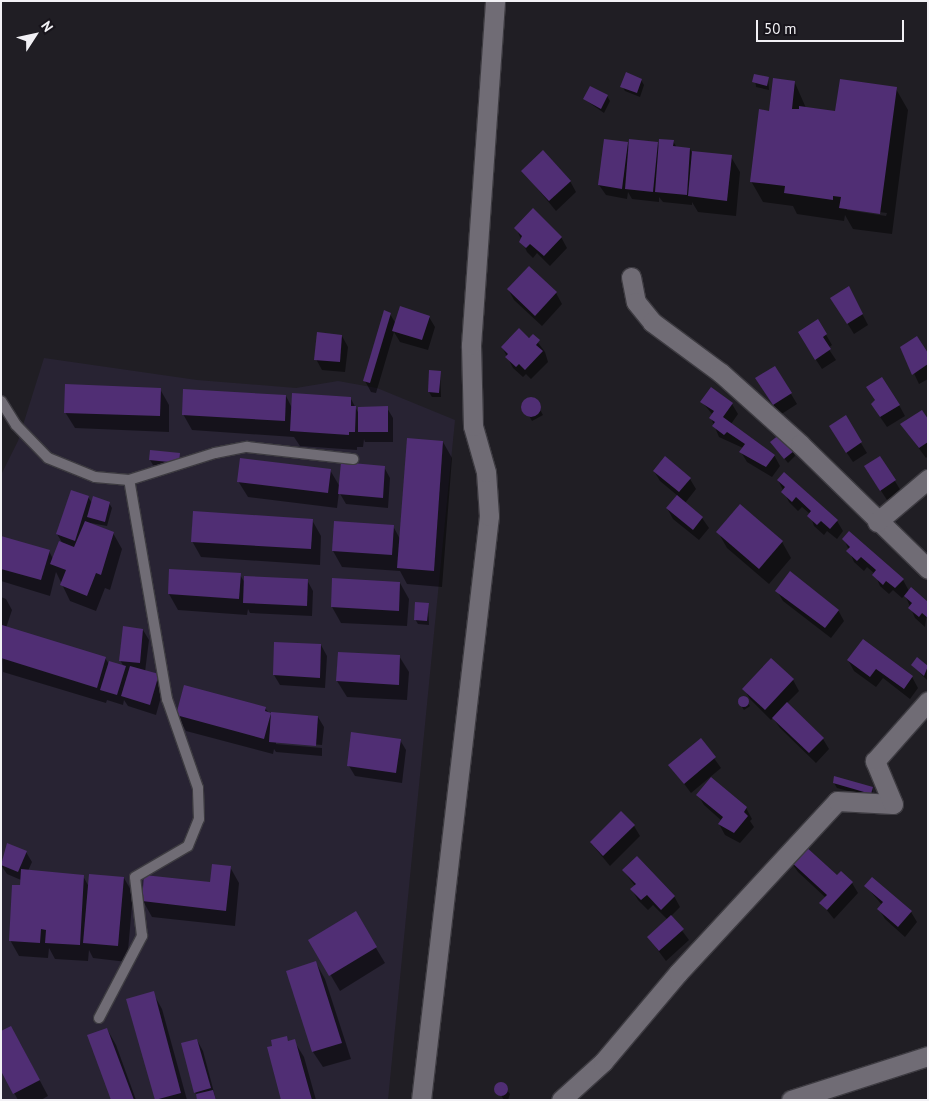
<!DOCTYPE html>
<style>
body{margin:0}
#map{position:relative;width:929px;height:1101px;overflow:hidden;background:#201e24;font-family:"PT Sans",sans-serif}
div>[style]{position:absolute}
[style*='--x']{left:calc(var(--x)*1px);top:calc(var(--y)*1px);width:calc(var(--w)*1px);rotate:calc(var(--a)*1deg)}
.education>*{inset:0;background:#282333}
.shadow>*{inset:0;background:#0007}
.building>*{inset:0;background:#502e74}
.round{border-radius:50%}
.roads{filter:drop-shadow(1px 0 #3d3b41) drop-shadow(-1px 0 #3d3b41) drop-shadow(0 1px #3d3b41) drop-shadow(0 -1px #3d3b41)}
.service>*{height:10px;margin:-5px;padding:0 5px;transform-origin:5px;border-radius:5px;background:#706c75}
.minor>*{height:19px;margin:-9.5px;padding:0 9.5px;transform-origin:9.5px;border-radius:9.5px;background:#706c75}
span{translate:-50% -50%;white-space:nowrap;text-align:center;line-height:1.15;-webkit-text-stroke:5px #17141b;paint-order:stroke}
.frame{position:absolute;inset:0;border:2px solid #f2f1f5;pointer-events:none}
.north{position:absolute;left:10px;top:10px;width:50px;height:50px;-webkit-text-stroke:4px #17141b;paint-order:stroke;rotate:55deg;font-size:14px;font-weight:700;line-height:20px;text-align:center;color:#f2f1f5}
.north::after{content:'';display:block;margin:auto;width:18px;height:22px;background:#f2f1f5;clip-path:polygon(50% 0,100% 100%,50% 72%,0 100%)}
.scale{position:absolute;left:756px;top:20px;width:148px;height:22px;box-sizing:border-box;border:2px solid #f2f1f5;border-top:0;padding-left:6px;font-size:15px;line-height:18px;white-space:nowrap;color:#f2f1f5;-webkit-text-stroke:4px #17141b;paint-order:stroke}
</style>
<div id="map">
<div class="education">
<i style="clip-path:polygon(44px 358px,197px 380px,296px 388px,338px 381px,377px 388px,455px 420px,388px 1100px,1px 1100px,1px 475px,18px 441px)"></i>
</div>
<div class="shadow">
<i style="clip-path:polygon(755px 76px,768px 78px,769px 90px,756px 87px)"></i>
<i style="clip-path:polygon(641px 80px,644px 85px,640px 97px,625px 91px,622px 86px)"></i>
<i style="clip-path:polygon(evenodd,795px 83px,806px 108px,837px 112px,896px 89px,908px 110px,892px 234px,853px 229px,845px 215px,844px 221px,797px 214px,793px 206px,763px 202px,751px 181px,770px 112px,795px 83px,847px 208px,887px 213px,886px 216px,847px 210px,847px 208px)"></i>
<i style="clip-path:polygon(607px 96px,610px 101px,604px 113px,584px 99px)"></i>
<i style="clip-path:polygon(673px 141px,677px 148px,690px 149px,693px 155px,731px 157px,740px 172px,736px 216px,698px 212px,692px 202px,692px 205px,663px 202px,659px 197px,659px 202px,632px 199px,628px 192px,627px 199px,606px 195px,599px 185px,627px 144px,630px 149px,657px 143px,660px 148px)"></i>
<i style="clip-path:polygon(523px 171px,570px 181px,576px 192px,556px 211px)"></i>
<i style="clip-path:polygon(516px 228px,561px 237px,567px 248px,550px 266px,537px 253px,533px 258px,527px 252px)"></i>
<i style="clip-path:polygon(529px 267px,556px 293px,562px 304px,542px 326px,514px 300px,508px 289px)"></i>
<i style="clip-path:polygon(854px 298px,868px 325px,854px 334px,838px 308px)"></i>
<i style="clip-path:polygon(390px 314px,396px 324px,429px 317px,435px 327px,428px 350px,400px 342px,394px 332px,376px 393px,371px 392px,365px 381px)"></i>
<i style="clip-path:polygon(818px 321px,832px 345px,828px 348px,836px 360px,822px 369px,805px 343px)"></i>
<i style="clip-path:polygon(342px 336px,348px 347px,345px 372px,322px 370px,316px 359px)"></i>
<i style="clip-path:polygon(533px 336px,545px 352px,548px 362px,531px 379px,526px 374px,523px 377px,513px 368px,502px 347px)"></i>
<i style="clip-path:polygon(902px 348px,928px 356px,928px 379px,919px 384px)"></i>
<i style="clip-path:polygon(440px 372px,441px 397px,432px 397px,429px 392px)"></i>
<i style="clip-path:polygon(160px 389px,169px 405px,169px 432px,75px 428px,65px 412px)"></i>
<i style="clip-path:polygon(763px 389px,791px 394px,797px 404px,780px 415px)"></i>
<i style="clip-path:polygon(286px 396px,292px 408px,351px 399px,359px 414px,387px 408px,393px 418px,393px 442px,365px 442px,364px 439px,363px 447px,357px 447px,357px 450px,300px 446px,294px 437px,192px 430px,183px 414px)"></i>
<i style="clip-path:polygon(534px 399px,543px 415px,532px 421px,523px 405px)"></i>
<i style="clip-path:polygon(702px 402px,732px 404px,738px 414px,731px 424px,774px 455px,780px 466px,772px 477px,747px 462px,741px 452px,743px 448px,719px 437px,711px 418px,713px 415px)"></i>
<i style="clip-path:polygon(899px 405px,905px 416px,887px 427px,878px 414px)"></i>
<i style="clip-path:polygon(845px 417px,867px 453px,853px 462px,836px 437px)"></i>
<i style="clip-path:polygon(928px 421px,928px 456px,926px 458px,901px 424px)"></i>
<i style="clip-path:polygon(443px 442px,452px 458px,442px 587px,407px 584px,400px 571px,342px 567px,333px 551px,393px 526px,400px 539px)"></i>
<i style="clip-path:polygon(775px 447px,793px 451px,795px 456px,788px 463px)"></i>
<i style="clip-path:polygon(179px 454px,181px 467px,153px 465px,150px 460px)"></i>
<i style="clip-path:polygon(880px 457px,901px 491px,887px 500px,872px 477px)"></i>
<i style="clip-path:polygon(384px 467px,390px 478px,388px 508px,346px 504px,339px 492px,337px 508px,248px 497px,238px 481px,330px 470px,340px 487px)"></i>
<i style="clip-path:polygon(654px 471px,690px 479px,696px 489px,685px 503px,702px 518px,709px 528px,699px 540px,673px 519px,667px 508px,678px 496px,660px 481px)"></i>
<i style="clip-path:polygon(778px 480px,837px 521px,843px 531px,837px 539px,827px 531px,824px 535px,814px 526px,810px 514px,802px 507px,798px 511px,789px 502px)"></i>
<i style="clip-path:polygon(88px 497px,92px 503px,109px 503px,112px 508px,107px 526px,85px 522px,113px 533px,122px 549px,110px 590px,105px 588px,96px 611px,70px 601px,56px 572px,50px 596px,1px 581px,1px 537px,49px 551px,53px 559px,63px 544px,57px 534px)"></i>
<i style="clip-path:polygon(312px 520px,321px 536px,320px 565px,201px 557px,192px 541px)"></i>
<i style="clip-path:polygon(718px 532px,782px 542px,791px 558px,769px 584px,727px 548px)"></i>
<i style="clip-path:polygon(844px 539px,903px 580px,909px 591px,928px 604px,925px 627px,915px 618px,905px 595px,902px 598px,893px 590px,889px 594px,880px 586px,875px 574px,867px 567px,864px 571px,854px 562px)"></i>
<i style="clip-path:polygon(170px 570px,240px 575px,245px 583px,307px 580px,313px 591px,312px 616px,250px 613px,248px 609px,247px 615px,178px 610px,169px 594px)"></i>
<i style="clip-path:polygon(400px 583px,409px 599px,407px 626px,341px 623px,332px 607px)"></i>
<i style="clip-path:polygon(777px 591px,838px 610px,844px 621px,831px 638px,783px 601px)"></i>
<i style="clip-path:polygon(1px 597px,6px 599px,12px 610px,6px 628px,105px 658px,109px 664px,124px 667px,120px 660px,143px 630px,149px 640px,145px 672px,158px 676px,164px 686px,156px 715px,128px 706px,124px 700px,123px 705px,107px 700px,106px 703px,3px 672px)"></i>
<i style="clip-path:polygon(428px 604px,429px 625px,418px 624px,415px 619px)"></i>
<i style="clip-path:polygon(321px 645px,327px 656px,325px 688px,280px 685px,274px 675px)"></i>
<i style="clip-path:polygon(339px 653px,399px 656px,409px 672px,407px 700px,347px 697px,337px 681px)"></i>
<i style="clip-path:polygon(917px 659px,928px 668px,927px 680px,912px 665px)"></i>
<i style="clip-path:polygon(848px 660px,912px 677px,918px 688px,910px 699px,883px 678px,876px 687px,854px 671px)"></i>
<i style="clip-path:polygon(793px 680px,799px 691px,786px 704px,823px 739px,829px 749px,816px 763px,780px 728px,773px 718px,771px 720px,750px 699px,744px 689px)"></i>
<i style="clip-path:polygon(744px 697px,750px 706px,744px 710px,738px 701px)"></i>
<i style="clip-path:polygon(265px 708px,272px 717px,318px 717px,324px 727px,322px 745px,276px 741px,276px 744px,322px 748px,322px 756px,276px 752px,274px 749px,273px 754px,186px 731px,177px 715px)"></i>
<i style="clip-path:polygon(400px 740px,406px 750px,402px 783px,355px 776px,349px 766px)"></i>
<i style="clip-path:polygon(701px 740px,721px 768px,691px 793px,670px 765px)"></i>
<i style="clip-path:polygon(712px 779px,746px 808px,752px 819px,750px 821px,754px 827px,740px 843px,725px 835px,719px 824px,722px 821px,704px 805px,698px 795px)"></i>
<i style="clip-path:polygon(834px 783px,872px 788px,874px 798px,837px 788px)"></i>
<i style="clip-path:polygon(634px 826px,640px 836px,610px 866px,591px 843px)"></i>
<i style="clip-path:polygon(8px 844px,26px 852px,32px 862px,28px 871px,83px 876px,89px 887px,124px 878px,133px 894px,127px 962px,93px 958px,89px 950px,88px 961px,55px 959px,49px 948px,48px 958px,19px 956px,10px 940px,21px 880px,7px 874px,1px 865px)"></i>
<i style="clip-path:polygon(791px 862px,852px 883px,858px 893px,834px 919px,821px 903px,826px 898px,798px 872px)"></i>
<i style="clip-path:polygon(230px 867px,239px 883px,235px 926px,152px 917px,143px 901px,145px 877px,211px 884px)"></i>
<i style="clip-path:polygon(623px 870px,674px 896px,680px 907px,671px 916px,689px 940px,666px 961px,648px 937px,668px 920px,653px 905px,648px 910px,638px 900px,632px 890px,635px 886px)"></i>
<i style="clip-path:polygon(866px 886px,911px 912px,917px 922px,905px 937px,885px 919px,879px 909px,882px 905px)"></i>
<i style="clip-path:polygon(355px 913px,385px 963px,340px 991px,310px 940px)"></i>
<i style="clip-path:polygon(316px 963px,325px 979px,351px 1059px,323px 1067px,313px 1052px,288px 972px)"></i>
<i style="clip-path:polygon(153px 993px,162px 1009px,187px 1100px,155px 1100px)"></i>
<i style="clip-path:polygon(107px 1029px,116px 1045px,136px 1100px,112px 1100px)"></i>
<i style="clip-path:polygon(286px 1037px,289px 1042px,294px 1041px,304px 1057px,316px 1100px,283px 1100px,274px 1047px)"></i>
<i style="clip-path:polygon(197px 1040px,203px 1051px,216px 1100px,199px 1100px,195px 1092px)"></i>
<i style="clip-path:polygon(20px 1043px,48px 1096px,41px 1100px,18px 1100px,1px 1069px)"></i>
<i style="clip-path:polygon(502px 1084px,510px 1094px,508px 1100px,504px 1100px,496px 1087px)"></i>
</div>
<div class="building">
<i style="clip-path:polygon(626px 72px,642px 79px,637px 93px,620px 87px)"></i>
<i style="clip-path:polygon(754px 74px,769px 77px,767px 86px,752px 82px)"></i>
<i style="clip-path:polygon(773px 78px,795px 81px,792px 109px,799px 109px,799px 106px,835px 111px,840px 79px,897px 87px,880px 214px,839px 208px,841px 197px,833px 196px,833px 200px,784px 193px,785px 186px,750px 182px,759px 109px,769px 111px)"></i>
<i style="clip-path:polygon(590px 86px,608px 95px,601px 109px,583px 99px)"></i>
<i style="clip-path:polygon(604px 139px,628px 142px,622px 189px,598px 185px)"></i>
<i style="clip-path:polygon(629px 139px,658px 142px,653px 192px,625px 189px)"></i>
<i style="clip-path:polygon(659px 139px,674px 140px,673px 146px,690px 148px,687px 195px,655px 192px)"></i>
<i style="clip-path:polygon(543px 150px,571px 181px,549px 201px,521px 171px)"></i>
<i style="clip-path:polygon(692px 151px,732px 155px,727px 201px,688px 196px)"></i>
<i style="clip-path:polygon(533px 208px,562px 237px,544px 256px,530px 244px,526px 248px,519px 242px,522px 236px,514px 228px)"></i>
<i style="clip-path:polygon(529px 266px,557px 292px,535px 316px,507px 289px)"></i>
<i style="clip-path:polygon(849px 286px,863px 314px,847px 324px,830px 298px)"></i>
<i style="clip-path:polygon(400px 306px,430px 316px,422px 340px,392px 331px)"></i>
<i style="clip-path:polygon(384px 310px,391px 313px,370px 383px,363px 381px)"></i>
<i style="clip-path:polygon(818px 319px,827px 334px,823px 337px,831px 349px,815px 360px,798px 332px)"></i>
<i style="clip-path:polygon(519px 328px,529px 338px,533px 334px,540px 340px,536px 345px,543px 351px,525px 370px,519px 364px,516px 367px,505px 357px,508px 354px,501px 347px)"></i>
<i style="clip-path:polygon(317px 332px,342px 335px,340px 362px,314px 360px)"></i>
<i style="clip-path:polygon(917px 336px,928px 353px,928px 364px,912px 375px,900px 347px)"></i>
<i style="clip-path:polygon(775px 366px,792px 393px,773px 405px,755px 378px)"></i>
<i style="clip-path:polygon(429px 370px,441px 371px,439px 393px,428px 392px)"></i>
<i style="clip-path:polygon(882px 377px,900px 405px,880px 417px,871px 404px,875px 400px,866px 387px)"></i>
<i style="clip-path:polygon(65px 384px,161px 388px,160px 416px,64px 413px)"></i>
<i style="clip-path:polygon(711px 387px,733px 403px,723px 417px,775px 455px,766px 467px,739px 452px,745px 444px,727px 432px,724px 435px,712px 426px,715px 422px,709px 418px,714px 411px,700px 402px)"></i>
<i style="clip-path:polygon(183px 389px,286px 395px,285px 421px,182px 415px)"></i>
<i style="clip-path:polygon(292px 393px,351px 397px,351px 406px,356px 406px,355px 432px,349px 432px,349px 435px,290px 431px)"></i>
<i class="round" style="left:521px;top:397px;width:20px;height:20px"></i>
<i style="clip-path:polygon(388px 406px,388px 432px,358px 432px,358px 407px)"></i>
<i style="clip-path:polygon(922px 410px,928px 419px,928px 442px,919px 448px,900px 424px)"></i>
<i style="clip-path:polygon(846px 415px,862px 442px,846px 453px,829px 426px)"></i>
<i style="clip-path:polygon(780px 434px,794px 451px,784px 459px,770px 442px)"></i>
<i style="clip-path:polygon(407px 438px,443px 441px,434px 571px,397px 568px)"></i>
<i style="clip-path:polygon(150px 450px,180px 453px,179px 463px,149px 460px)"></i>
<i style="clip-path:polygon(665px 456px,691px 478px,679px 492px,653px 471px)"></i>
<i style="clip-path:polygon(880px 456px,896px 480px,880px 491px,864px 466px)"></i>
<i style="clip-path:polygon(240px 458px,331px 469px,328px 493px,237px 482px)"></i>
<i style="clip-path:polygon(341px 462px,385px 466px,383px 498px,338px 494px)"></i>
<i style="clip-path:polygon(784px 472px,838px 520px,830px 529px,821px 521px,817px 525px,807px 516px,811px 511px,796px 497px,792px 502px,781px 492px,785px 487px,777px 480px)"></i>
<i style="clip-path:polygon(71px 490px,89px 496px,75px 541px,56px 534px)"></i>
<i style="clip-path:polygon(677px 495px,703px 517px,693px 530px,666px 508px)"></i>
<i style="clip-path:polygon(93px 496px,110px 502px,105px 522px,87px 517px)"></i>
<i style="clip-path:polygon(740px 504px,783px 541px,759px 569px,716px 532px)"></i>
<i style="clip-path:polygon(193px 511px,313px 519px,311px 549px,191px 542px)"></i>
<i style="clip-path:polygon(85px 521px,114px 532px,101px 575px,96px 573px,87px 596px,60px 585px,66px 570px,50px 564px,59px 541px,74px 547px)"></i>
<i style="clip-path:polygon(334px 521px,394px 525px,392px 555px,332px 551px)"></i>
<i style="clip-path:polygon(849px 531px,904px 579px,895px 588px,886px 581px,883px 585px,872px 575px,876px 570px,861px 557px,857px 561px,846px 551px,850px 547px,842px 539px)"></i>
<i style="clip-path:polygon(1px 536px,50px 550px,41px 580px,1px 569px)"></i>
<i style="clip-path:polygon(169px 569px,241px 573px,239px 599px,168px 594px)"></i>
<i style="clip-path:polygon(790px 571px,839px 610px,825px 628px,775px 591px)"></i>
<i style="clip-path:polygon(244px 576px,308px 579px,307px 606px,243px 603px)"></i>
<i style="clip-path:polygon(332px 578px,400px 582px,399px 611px,331px 607px)"></i>
<i style="clip-path:polygon(911px 587px,928px 602px,928px 618px,922px 613px,919px 617px,908px 608px,912px 603px,904px 596px)"></i>
<i style="clip-path:polygon(415px 602px,429px 603px,427px 621px,414px 620px)"></i>
<i style="clip-path:polygon(2px 625px,106px 657px,97px 688px,1px 658px)"></i>
<i style="clip-path:polygon(123px 626px,143px 629px,140px 663px,119px 661px)"></i>
<i style="clip-path:polygon(863px 639px,913px 676px,904px 689px,876px 669px,870px 677px,847px 660px)"></i>
<i style="clip-path:polygon(274px 642px,321px 644px,320px 678px,273px 675px)"></i>
<i style="clip-path:polygon(338px 652px,400px 655px,399px 685px,336px 681px)"></i>
<i style="clip-path:polygon(917px 657px,928px 666px,924px 676px,911px 665px)"></i>
<i style="clip-path:polygon(771px 658px,794px 679px,765px 710px,742px 689px)"></i>
<i style="clip-path:polygon(109px 661px,126px 666px,117px 695px,100px 690px)"></i>
<i style="clip-path:polygon(130px 666px,159px 674px,150px 705px,121px 696px)"></i>
<i style="clip-path:polygon(184px 685px,266px 707px,265px 711px,271px 713px,264px 739px,176px 715px)"></i>
<i class="round" style="left:737.5px;top:695.5px;width:11px;height:11px"></i>
<i style="clip-path:polygon(787px 702px,824px 738px,809px 753px,772px 718px)"></i>
<i style="clip-path:polygon(271px 712px,318px 716px,316px 746px,269px 742px)"></i>
<i style="clip-path:polygon(351px 732px,401px 739px,396px 773px,347px 766px)"></i>
<i style="clip-path:polygon(701px 738px,716px 757px,684px 784px,668px 765px)"></i>
<i style="clip-path:polygon(834px 776px,873px 787px,871px 794px,833px 783px)"></i>
<i style="clip-path:polygon(711px 777px,747px 807px,744px 812px,748px 816px,734px 833px,718px 824px,723px 817px,696px 795px)"></i>
<i style="clip-path:polygon(621px 811px,635px 825px,603px 856px,590px 842px)"></i>
<i style="clip-path:polygon(7px 843px,27px 851px,18px 872px,1px 865px)"></i>
<i style="clip-path:polygon(804px 845px,837px 875px,841px 871px,853px 882px,827px 910px,819px 903px,827px 895px,790px 861px)"></i>
<i style="clip-path:polygon(637px 856px,675px 896px,661px 910px,647px 895px,641px 900px,630px 889px,636px 884px,622px 870px)"></i>
<i style="clip-path:polygon(212px 864px,231px 866px,226px 911px,142px 901px,144px 875px,210px 882px)"></i>
<i style="clip-path:polygon(21px 869px,84px 875px,80px 945px,45px 943px,46px 930px,41px 929px,40px 943px,9px 941px,12px 885px,20px 885px)"></i>
<i style="clip-path:polygon(89px 874px,124px 877px,118px 946px,83px 943px)"></i>
<i style="clip-path:polygon(872px 877px,912px 911px,898px 927px,877px 909px,883px 902px,864px 886px)"></i>
<i style="clip-path:polygon(356px 911px,377px 947px,329px 976px,308px 940px)"></i>
<i style="clip-path:polygon(671px 915px,684px 929px,659px 951px,647px 937px)"></i>
<i style="clip-path:polygon(316px 961px,342px 1043px,312px 1052px,286px 971px)"></i>
<i style="clip-path:polygon(154px 991px,181px 1093px,155px 1100px,126px 999px)"></i>
<i style="clip-path:polygon(11px 1026px,40px 1080px,13px 1094px,1px 1071px,1px 1031px)"></i>
<i style="clip-path:polygon(107px 1028px,134px 1100px,111px 1100px,87px 1035px)"></i>
<i style="clip-path:polygon(287px 1036px,288px 1041px,295px 1039px,312px 1100px,281px 1100px,267px 1047px,272px 1046px,271px 1040px)"></i>
<i style="clip-path:polygon(197px 1039px,211px 1088px,194px 1093px,181px 1043px)"></i>
<i class="round" style="left:494px;top:1082px;width:14px;height:14px"></i>
<i style="clip-path:polygon(213px 1090px,216px 1100px,197px 1100px,196px 1094px)"></i>
</div>
<div class="roads">
<div class="service">
<i style="--x:1;--y:401;--w:28;--a:58"></i>
<i style="--x:16;--y:425;--w:46;--a:45.9"></i>
<i style="--x:48;--y:458;--w:51;--a:22"></i>
<i style="--x:95;--y:477;--w:34;--a:5"></i>
<i style="--x:129;--y:480;--w:90;--a:-17.4"></i>
<i style="--x:215;--y:453;--w:33;--a:-11"></i>
<i style="--x:247;--y:447;--w:107;--a:6.5"></i>
<i style="--x:99;--y:1018;--w:93;--a:-62.3"></i>
<i style="--x:142;--y:936;--w:59;--a:-96.8"></i>
<i style="--x:135;--y:877;--w:61;--a:-30.3"></i>
<i style="--x:188;--y:846;--w:29;--a:-68"></i>
<i style="--x:199;--y:819;--w:31;--a:-92"></i>
<i style="--x:198;--y:788;--w:94;--a:-109.2"></i>
<i style="--x:167;--y:699;--w:222;--a:-99.8"></i>
</div>
<div class="minor">
<i style="--x:631;--y:277;--w:25;--a:79"></i>
<i style="--x:636;--y:302;--w:26;--a:51"></i>
<i style="--x:652;--y:322;--w:86;--a:36.5"></i>
<i style="--x:721;--y:373;--w:106;--a:41.9"></i>
<i style="--x:800;--y:444;--w:179;--a:44.3"></i>
<i style="--x:877;--y:522;--w:67;--a:-40.1"></i>
<i style="--x:421;--y:1100;--w:588;--a:-83.36"></i>
<i style="--x:489;--y:516;--w:44;--a:-93.9"></i>
<i style="--x:486;--y:472;--w:48;--a:-105.8"></i>
<i style="--x:473;--y:426;--w:81;--a:-91.4"></i>
<i style="--x:471;--y:345;--w:345;--a:-86"></i>
<i style="--x:561;--y:1100;--w:57;--a:-42.1"></i>
<i style="--x:603;--y:1062;--w:116;--a:-49.9"></i>
<i style="--x:678;--y:973;--w:234;--a:-47.2"></i>
<i style="--x:837;--y:801;--w:56;--a:3.1"></i>
<i style="--x:893;--y:804;--w:47;--a:-112.7"></i>
<i style="--x:875;--y:761;--w:80;--a:-48.5"></i>
<i style="--x:791;--y:1100;--w:144;--a:-17.8"></i>
</div>
</div>
<div class="frame"></div>
<div class="north">N</div>
<div class="scale">50 m</div>
</div>
